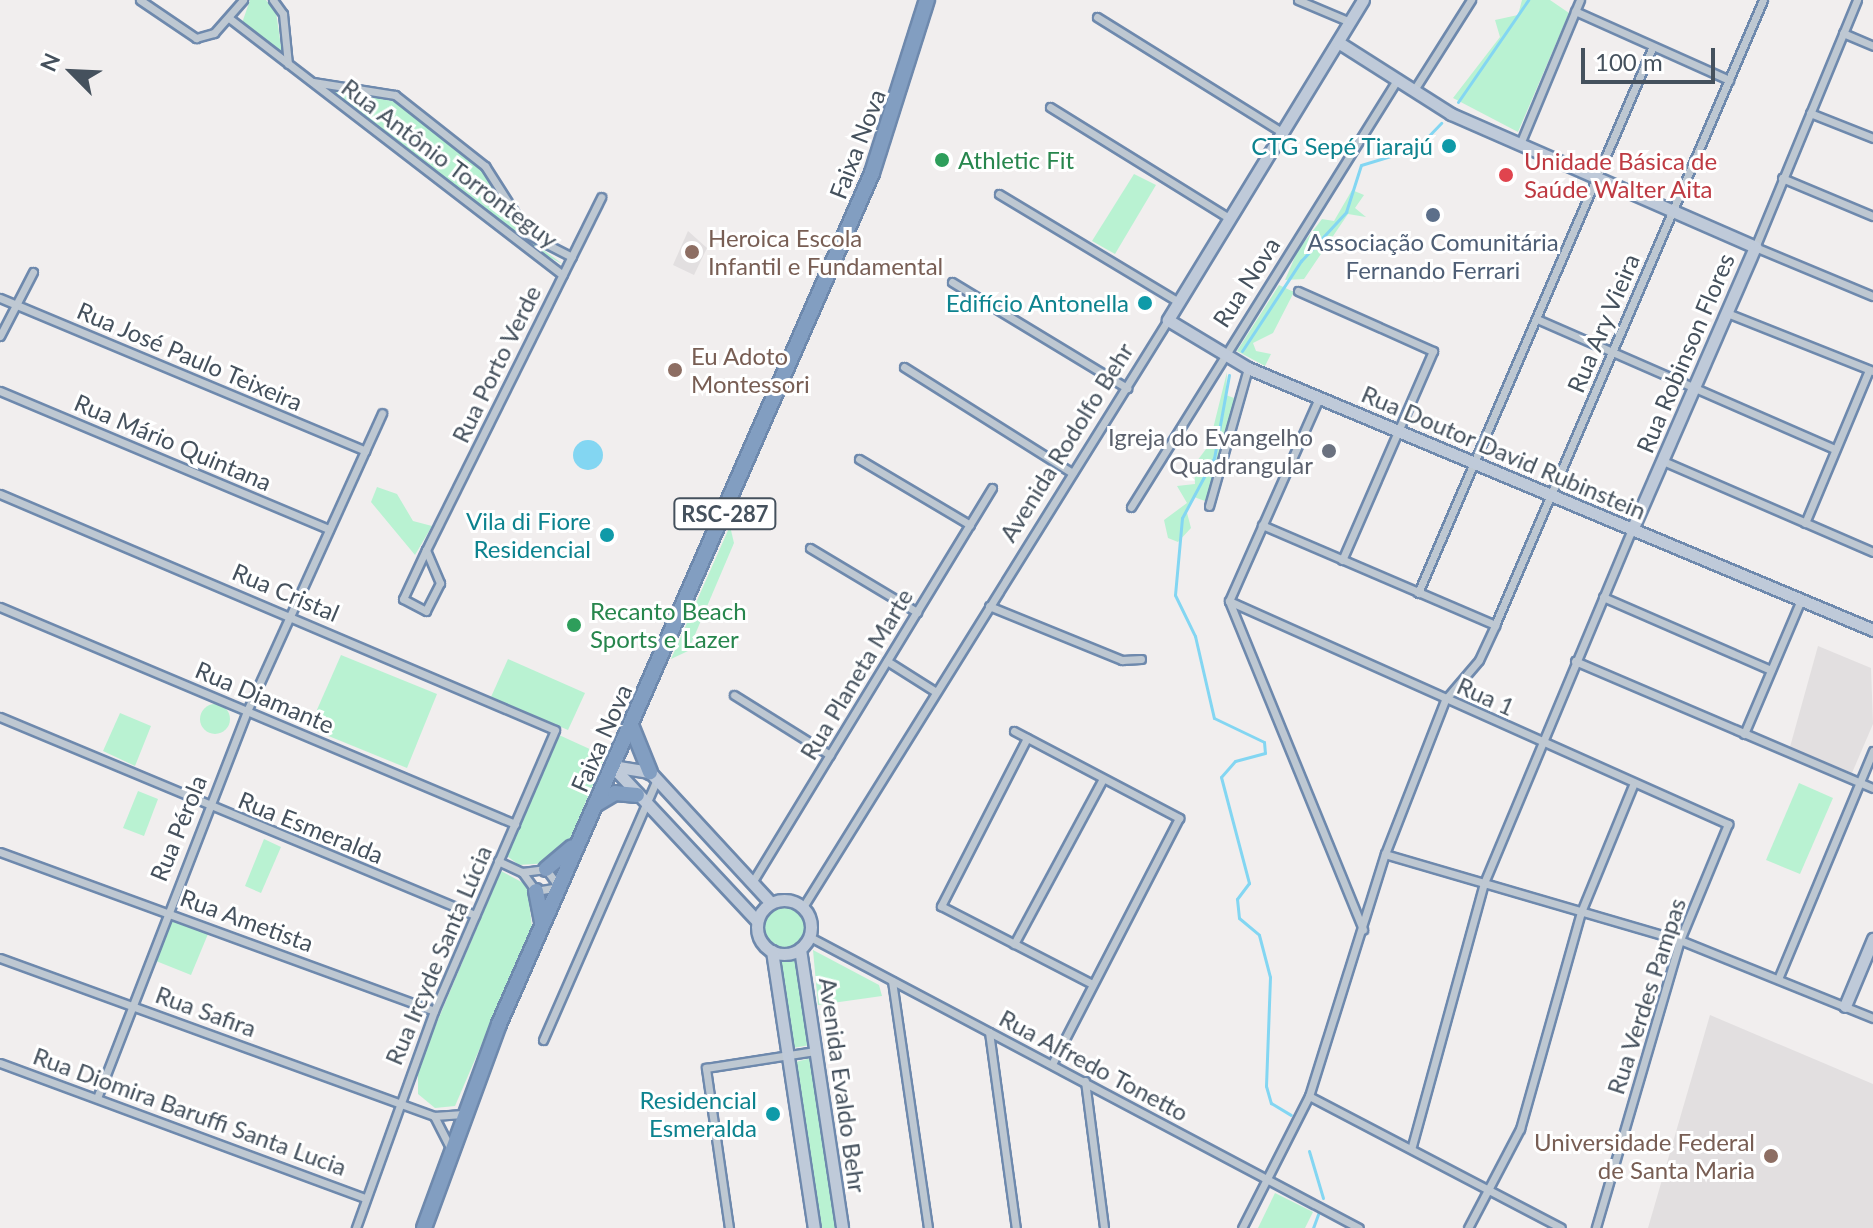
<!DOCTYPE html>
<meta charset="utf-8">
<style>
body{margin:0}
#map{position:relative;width:1873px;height:1228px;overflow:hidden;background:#f1eeee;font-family:Lato,sans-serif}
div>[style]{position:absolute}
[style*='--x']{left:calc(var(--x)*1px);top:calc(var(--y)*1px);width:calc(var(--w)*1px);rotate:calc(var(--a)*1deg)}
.education>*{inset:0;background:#e2dfe0}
.green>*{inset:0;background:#b9f2d2}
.round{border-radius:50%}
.water>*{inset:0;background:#83d6f2}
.stream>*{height:3px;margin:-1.5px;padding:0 1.5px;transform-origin:1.5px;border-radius:1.5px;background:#83d6f2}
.roads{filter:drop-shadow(2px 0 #6e89ad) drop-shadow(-2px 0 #6e89ad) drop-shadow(0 2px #6e89ad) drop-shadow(0 -2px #6e89ad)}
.street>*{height:7px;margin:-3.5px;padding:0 3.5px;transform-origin:3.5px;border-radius:3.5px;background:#bec8d2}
.secondary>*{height:11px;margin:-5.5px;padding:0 5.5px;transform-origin:5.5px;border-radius:5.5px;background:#bfcad9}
.secondary>.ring{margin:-5.5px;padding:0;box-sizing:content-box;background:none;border:11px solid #bfcad9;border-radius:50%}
.highway>*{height:14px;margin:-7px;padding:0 7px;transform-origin:7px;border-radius:7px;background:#829ec1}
.dots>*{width:22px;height:22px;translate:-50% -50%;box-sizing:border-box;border:4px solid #fff;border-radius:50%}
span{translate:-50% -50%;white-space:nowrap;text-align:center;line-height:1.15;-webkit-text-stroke:6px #fff;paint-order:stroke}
.shield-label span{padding:2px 6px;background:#fff;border:2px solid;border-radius:6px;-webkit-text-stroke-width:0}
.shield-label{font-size:22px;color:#45515d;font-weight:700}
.street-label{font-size:24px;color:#45515d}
.culture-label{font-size:24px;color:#0d838f}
.right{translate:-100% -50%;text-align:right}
.leisure-label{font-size:24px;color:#27864d}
.left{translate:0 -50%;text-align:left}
.health-label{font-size:24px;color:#be3a42}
.education-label{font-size:24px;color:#785e54}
.service-label{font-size:24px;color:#4e5e75}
.worship-label{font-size:24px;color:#5b616d}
.north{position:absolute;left:32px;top:32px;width:80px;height:80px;-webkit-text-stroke:6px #fff;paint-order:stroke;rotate:294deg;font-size:22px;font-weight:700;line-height:32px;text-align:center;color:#45515d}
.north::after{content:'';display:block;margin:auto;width:28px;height:36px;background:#45515d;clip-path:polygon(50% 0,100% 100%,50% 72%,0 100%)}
.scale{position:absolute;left:1581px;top:48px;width:134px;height:36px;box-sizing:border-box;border:4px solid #45515d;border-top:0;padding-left:10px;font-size:24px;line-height:28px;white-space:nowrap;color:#45515d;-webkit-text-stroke:6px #fff;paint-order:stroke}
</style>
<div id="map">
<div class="education">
<i style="clip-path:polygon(688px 231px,707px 248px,694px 275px,673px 265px)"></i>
<i style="clip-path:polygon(1818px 646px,1871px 668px,1873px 724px,1852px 773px,1790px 747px)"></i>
<i style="clip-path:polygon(1710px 1015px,1873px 1084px,1873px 1228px,1648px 1228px)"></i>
</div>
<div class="green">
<i style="clip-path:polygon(250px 0,266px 0,276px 12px,282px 53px,242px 23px)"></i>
<i style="clip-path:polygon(1522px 0,1550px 0,1569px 13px,1518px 132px,1453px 98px,1500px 37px,1495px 20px,1518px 15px)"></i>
<i style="clip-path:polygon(326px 88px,397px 102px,479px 166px,520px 233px,564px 265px,536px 250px)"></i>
<i style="clip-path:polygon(1134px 174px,1156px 185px,1115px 254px,1092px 241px)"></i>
<i style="clip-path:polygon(1352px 190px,1364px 195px,1355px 208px,1366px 217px,1348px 214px,1304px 279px,1285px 280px,1298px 250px,1322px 219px,1334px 221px)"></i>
<i style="clip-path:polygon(1279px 285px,1294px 292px,1273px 333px,1253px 343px,1256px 351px,1271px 354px,1265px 366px,1237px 351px)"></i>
<i style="clip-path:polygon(1227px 372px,1226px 395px,1234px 398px,1224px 456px,1205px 501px,1194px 497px,1186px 509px,1191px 528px,1178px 542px,1168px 538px,1164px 520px,1187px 503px,1177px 486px,1195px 484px,1194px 465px,1209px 445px)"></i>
<i style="clip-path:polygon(377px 487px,397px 494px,413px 521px,432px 526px,415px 555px,371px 502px)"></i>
<i style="clip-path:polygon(730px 526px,734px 543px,688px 651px,671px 659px)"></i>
<i style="clip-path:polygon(341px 655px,437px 694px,407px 768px,309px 728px)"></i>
<i style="clip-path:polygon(508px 659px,585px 693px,568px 730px,491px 697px)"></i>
<i class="round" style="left:200px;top:704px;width:30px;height:30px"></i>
<i style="clip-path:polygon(120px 713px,151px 726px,135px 766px,103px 751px)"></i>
<i style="clip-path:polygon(559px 735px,605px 756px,569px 842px,549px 863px,519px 865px,507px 856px)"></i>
<i style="clip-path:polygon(1799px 783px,1833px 798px,1800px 874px,1766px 860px)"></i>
<i style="clip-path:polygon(138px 791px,158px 799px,144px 836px,123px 828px)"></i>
<i style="clip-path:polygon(264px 839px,281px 847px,261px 893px,245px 886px)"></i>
<i style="clip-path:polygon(501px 871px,527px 885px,532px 927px,455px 1106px,435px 1108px,418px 1094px,418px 1067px)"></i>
<i class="round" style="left:763px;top:905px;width:42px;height:42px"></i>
<i style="clip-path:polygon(171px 921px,208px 934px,191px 975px,156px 961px)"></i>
<i style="clip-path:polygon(813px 950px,879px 985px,882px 996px,818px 1005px)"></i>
<i style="clip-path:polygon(796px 958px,810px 1045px,793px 1048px,779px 961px)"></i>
<i style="clip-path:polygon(811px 1058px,836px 1228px,820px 1228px,796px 1062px)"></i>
<i style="clip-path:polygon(1275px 1193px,1313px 1212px,1305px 1228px,1258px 1228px)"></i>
</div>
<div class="water">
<i class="round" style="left:573px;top:440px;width:30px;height:30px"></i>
</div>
<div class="stream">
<i style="--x:1458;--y:102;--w:124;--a:-55.5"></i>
<i style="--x:1242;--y:351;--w:108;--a:-56.8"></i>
<i style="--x:1301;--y:261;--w:67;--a:-47.4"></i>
<i style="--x:1346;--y:212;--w:49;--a:-72.3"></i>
<i style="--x:1361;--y:165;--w:59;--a:-16.9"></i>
<i style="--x:1417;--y:148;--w:35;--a:-46"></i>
<i style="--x:1229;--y:375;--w:84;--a:100.2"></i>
<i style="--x:1214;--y:458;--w:68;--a:118.1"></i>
<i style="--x:1182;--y:518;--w:77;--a:95.2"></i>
<i style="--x:1175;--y:595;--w:46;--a:64"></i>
<i style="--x:1195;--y:636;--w:84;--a:77"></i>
<i style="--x:1214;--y:718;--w:55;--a:25.6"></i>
<i style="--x:1264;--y:742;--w:11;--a:85"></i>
<i style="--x:1265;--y:753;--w:31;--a:165"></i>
<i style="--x:1235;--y:761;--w:21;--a:131"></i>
<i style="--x:1221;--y:777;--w:110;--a:75.2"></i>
<i style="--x:1249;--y:883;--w:20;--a:127"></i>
<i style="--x:1237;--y:899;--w:19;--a:84"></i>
<i style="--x:1239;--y:918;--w:26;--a:40"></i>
<i style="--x:1259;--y:935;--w:43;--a:75.3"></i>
<i style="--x:1270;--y:977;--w:109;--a:92.1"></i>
<i style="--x:1266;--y:1086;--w:18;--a:74"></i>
<i style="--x:1271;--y:1103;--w:23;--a:31"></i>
<i style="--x:1309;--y:1151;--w:49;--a:73.4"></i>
<i style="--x:1313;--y:1228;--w:15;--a:-70"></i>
</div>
<div class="roads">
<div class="street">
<i style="--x:140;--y:0;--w:68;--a:34.2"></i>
<i style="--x:196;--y:38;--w:19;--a:-16"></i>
<i style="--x:214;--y:33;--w:44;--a:-48.7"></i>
<i style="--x:273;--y:0;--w:17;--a:54"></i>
<i style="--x:283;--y:14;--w:50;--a:84.3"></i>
<i style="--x:1298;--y:0;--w:56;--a:22.9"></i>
<i style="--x:1857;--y:0;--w:267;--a:112.4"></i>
<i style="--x:1755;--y:247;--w:128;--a:22.6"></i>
<i style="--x:1575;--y:11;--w:169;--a:24.1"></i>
<i style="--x:1097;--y:17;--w:218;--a:31.9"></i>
<i style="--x:229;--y:18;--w:421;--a:37.6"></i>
<i style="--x:1843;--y:33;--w:33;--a:23"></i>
<i style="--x:313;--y:82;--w:83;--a:9"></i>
<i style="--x:395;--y:95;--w:115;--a:38.3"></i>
<i style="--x:485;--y:166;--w:82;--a:57.5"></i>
<i style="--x:529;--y:235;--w:48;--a:27.1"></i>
<i style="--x:1414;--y:90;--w:107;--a:-57.7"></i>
<i style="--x:1050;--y:107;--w:211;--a:31.8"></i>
<i style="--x:1810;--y:113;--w:68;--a:21.6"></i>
<i style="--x:1520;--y:144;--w:156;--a:-67.4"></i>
<i style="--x:1782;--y:178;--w:99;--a:22.7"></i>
<i style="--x:999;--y:194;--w:210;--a:31"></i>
<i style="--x:952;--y:282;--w:205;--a:31.2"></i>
<i style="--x:1298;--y:291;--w:148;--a:24"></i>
<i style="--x:1433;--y:351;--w:228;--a:113.5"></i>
<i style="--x:0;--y:298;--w:396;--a:22.7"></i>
<i style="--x:1727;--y:313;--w:157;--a:21.7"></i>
<i style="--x:1537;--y:319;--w:325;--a:23.6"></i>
<i style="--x:0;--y:336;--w:72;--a:-62.7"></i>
<i style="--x:904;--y:367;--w:199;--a:32.2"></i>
<i style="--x:0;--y:391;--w:357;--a:22.8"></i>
<i style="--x:1319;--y:398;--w:222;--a:113.9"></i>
<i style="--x:1229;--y:601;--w:355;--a:67.8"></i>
<i style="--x:859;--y:459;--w:129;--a:30.7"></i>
<i style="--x:1663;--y:461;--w:229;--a:23.4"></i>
<i style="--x:0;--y:494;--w:603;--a:23.04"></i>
<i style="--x:555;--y:730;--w:306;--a:113.3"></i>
<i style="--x:434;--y:1011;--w:231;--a:109.8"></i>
<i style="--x:1209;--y:506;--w:143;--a:-74.2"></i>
<i style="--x:1131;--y:507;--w:503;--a:-58.08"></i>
<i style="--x:1805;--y:523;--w:166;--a:-67.3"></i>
<i style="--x:1262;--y:525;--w:254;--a:23.2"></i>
<i style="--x:810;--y:548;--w:125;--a:30.9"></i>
<i style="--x:426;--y:550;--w:36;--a:67"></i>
<i style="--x:440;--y:583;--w:31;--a:117"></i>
<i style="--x:426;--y:611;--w:26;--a:-152"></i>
<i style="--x:403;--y:599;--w:54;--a:-64.9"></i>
<i style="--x:426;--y:550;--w:394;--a:-63.6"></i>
<i style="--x:1418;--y:593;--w:595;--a:-66.75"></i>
<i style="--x:1603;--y:597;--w:183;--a:23.5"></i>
<i style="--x:1229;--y:601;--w:547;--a:24.08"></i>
<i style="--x:1728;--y:824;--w:126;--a:112.5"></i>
<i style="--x:1680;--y:940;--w:300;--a:106.3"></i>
<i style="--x:989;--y:606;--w:144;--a:22.1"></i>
<i style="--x:1122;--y:660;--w:19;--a:-3"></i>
<i style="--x:0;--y:607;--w:559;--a:22.85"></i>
<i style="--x:887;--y:661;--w:58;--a:32.3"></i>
<i style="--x:1575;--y:661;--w:324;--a:23.1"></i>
<i style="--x:734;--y:695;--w:113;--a:32"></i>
<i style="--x:0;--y:717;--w:515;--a:22.63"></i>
<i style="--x:1014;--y:731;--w:187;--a:27.8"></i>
<i style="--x:1179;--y:818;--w:277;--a:117.3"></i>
<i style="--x:1744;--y:734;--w:143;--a:-67"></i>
<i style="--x:1027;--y:738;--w:189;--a:117.1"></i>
<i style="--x:941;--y:906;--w:170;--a:27.3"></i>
<i style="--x:0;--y:852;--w:462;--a:20.1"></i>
<i style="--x:1385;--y:854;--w:307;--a:16.3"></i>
<i style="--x:1680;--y:940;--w:208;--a:22"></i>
<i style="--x:498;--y:861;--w:26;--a:25"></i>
<i style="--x:522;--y:872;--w:24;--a:54"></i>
<i style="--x:536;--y:891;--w:23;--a:-10"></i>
<i style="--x:559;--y:887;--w:22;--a:-126"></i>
<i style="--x:546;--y:869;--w:24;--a:173"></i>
<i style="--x:753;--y:881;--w:460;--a:-58.7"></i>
<i style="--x:803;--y:907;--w:691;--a:-58.13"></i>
<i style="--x:810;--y:937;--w:621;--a:27.93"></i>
<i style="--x:1014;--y:944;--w:187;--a:-61.7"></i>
<i style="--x:0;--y:958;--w:462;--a:20"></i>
<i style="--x:434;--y:1116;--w:29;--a:-4"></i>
<i style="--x:1778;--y:979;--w:247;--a:-67.4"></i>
<i style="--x:892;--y:981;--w:250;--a:81.7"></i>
<i style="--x:989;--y:1032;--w:198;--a:82.2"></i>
<i style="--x:543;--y:1040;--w:285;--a:-66.4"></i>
<i style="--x:0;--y:1063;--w:389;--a:20.3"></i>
<i style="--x:1085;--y:1081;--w:148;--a:82.6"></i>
<i style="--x:1309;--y:1096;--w:284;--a:27.6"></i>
<i style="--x:97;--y:1098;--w:415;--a:-68.8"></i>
<i style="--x:247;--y:711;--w:327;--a:-65.6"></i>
<i style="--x:434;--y:1116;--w:35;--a:63"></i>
<i style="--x:1412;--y:1146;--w:273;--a:-74.7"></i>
<i style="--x:1484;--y:883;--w:383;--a:-67.3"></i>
<i style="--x:729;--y:1228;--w:162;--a:-98.2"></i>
<i style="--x:706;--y:1068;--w:110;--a:-8.9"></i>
<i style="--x:1242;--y:1228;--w:148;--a:-63.1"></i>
<i style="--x:1309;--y:1096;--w:254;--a:-72.6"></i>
<i style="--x:1385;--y:854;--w:165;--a:-68.7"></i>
<i style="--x:1445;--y:700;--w:52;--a:-49.6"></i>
<i style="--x:1479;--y:660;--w:38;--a:-65"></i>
<i style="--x:1495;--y:625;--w:680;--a:-66.79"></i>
<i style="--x:1468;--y:1228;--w:112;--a:-62.3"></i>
<i style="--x:1520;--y:1129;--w:225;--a:-74.3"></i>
<i style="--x:1581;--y:912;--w:139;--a:-67.7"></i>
</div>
<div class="secondary">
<i style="--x:1363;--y:0;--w:375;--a:121.4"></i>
<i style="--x:1168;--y:320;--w:93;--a:31"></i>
<i style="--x:1248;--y:368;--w:678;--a:22.74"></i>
<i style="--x:1338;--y:42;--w:134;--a:32.5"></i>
<i style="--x:1451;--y:114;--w:332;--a:23.6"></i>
<i style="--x:1755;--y:247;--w:309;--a:113.5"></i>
<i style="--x:612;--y:766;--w:38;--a:9"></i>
<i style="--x:650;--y:772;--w:178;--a:47.3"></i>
<i style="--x:612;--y:766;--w:212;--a:46.9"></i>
<i class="ring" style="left:757px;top:900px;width:43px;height:43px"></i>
<i style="--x:800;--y:949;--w:282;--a:81.4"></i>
<i style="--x:772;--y:951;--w:280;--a:81.4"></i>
<i style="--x:1845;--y:1006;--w:73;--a:-67.3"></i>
</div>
<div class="highway">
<i style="--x:631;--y:725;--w:51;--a:68"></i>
<i style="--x:595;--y:805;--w:23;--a:-31"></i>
<i style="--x:615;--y:793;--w:22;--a:5"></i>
<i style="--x:546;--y:869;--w:34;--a:-40"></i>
<i style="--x:536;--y:891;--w:32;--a:79"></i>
<i style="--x:424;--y:1228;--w:217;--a:-69.8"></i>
<i style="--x:499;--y:1024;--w:929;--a:-66.33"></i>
<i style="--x:872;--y:173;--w:182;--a:-72.4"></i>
</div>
</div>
<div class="dots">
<i style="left:1449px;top:146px;background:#0f9aa8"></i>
<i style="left:942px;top:160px;background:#2e9e5b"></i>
<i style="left:1506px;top:175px;background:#e0444e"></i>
<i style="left:1433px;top:215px;background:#5c6f8a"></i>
<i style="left:692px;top:252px;background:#8d6e63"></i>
<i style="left:1145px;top:303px;background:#0f9aa8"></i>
<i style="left:675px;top:370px;background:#8d6e63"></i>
<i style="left:1329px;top:451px;background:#6b7280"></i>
<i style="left:607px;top:535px;background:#0f9aa8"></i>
<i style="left:574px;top:625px;background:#2e9e5b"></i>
<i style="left:773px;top:1114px;background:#0f9aa8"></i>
<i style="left:1771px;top:1156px;background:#8d6e63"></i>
</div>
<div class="shield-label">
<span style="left:725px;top:514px">RSC-287</span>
</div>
<div class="street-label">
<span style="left:857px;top:144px;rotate:-69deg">Faixa Nova</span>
<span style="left:450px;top:163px;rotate:37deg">Rua Antônio Torronteguy</span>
<span style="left:1246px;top:282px;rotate:-57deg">Rua Nova</span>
<span style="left:1603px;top:323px;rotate:-67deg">Rua Ary Vieira</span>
<span style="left:1685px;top:353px;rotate:-67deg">Rua Robinson Flores</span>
<span style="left:190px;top:356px;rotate:23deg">Rua José Paulo Teixeira</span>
<span style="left:496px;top:364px;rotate:-64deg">Rua Porto Verde</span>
<span style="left:173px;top:442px;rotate:23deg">Rua Mário Quintana</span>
<span style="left:1066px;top:442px;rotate:-58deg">Avenida Rodolfo Behr</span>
<span style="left:1504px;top:452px;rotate:23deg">Rua Doutor David Rubinstein</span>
<span style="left:286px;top:592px;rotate:23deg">Rua Cristal</span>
<span style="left:856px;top:674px;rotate:-59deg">Rua Planeta Marte</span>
<span style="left:1486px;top:696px;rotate:24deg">Rua 1</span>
<span style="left:265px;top:697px;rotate:23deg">Rua Diamante</span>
<span style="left:601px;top:738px;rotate:-66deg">Faixa Nova</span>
<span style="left:311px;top:827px;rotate:22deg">Rua Esmeralda</span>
<span style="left:178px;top:828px;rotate:-68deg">Rua Pérola</span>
<span style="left:247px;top:920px;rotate:20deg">Rua Ametista</span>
<span style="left:438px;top:955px;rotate:-67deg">Rua Ircyde Santa Lúcia</span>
<span style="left:1646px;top:996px;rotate:-72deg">Rua Verdes Pampas</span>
<span style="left:206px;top:1011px;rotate:20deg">Rua Safira</span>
<span style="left:1094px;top:1065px;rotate:28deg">Rua Alfredo Tonetto</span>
<span style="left:843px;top:1085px;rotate:82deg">Avenida Evaldo Behr</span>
<span style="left:190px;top:1111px;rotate:20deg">Rua Diomira Baruffi Santa Lucia</span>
</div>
<div class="culture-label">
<span class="right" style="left:1433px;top:146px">CTG Sepé Tiarajú</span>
<span class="right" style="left:1129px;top:303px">Edifício Antonella</span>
<span class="right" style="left:591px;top:535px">Vila di Fiore<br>Residencial</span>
<span class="right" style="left:757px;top:1114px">Residencial<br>Esmeralda</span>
</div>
<div class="leisure-label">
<span class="left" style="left:958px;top:160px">Athletic Fit</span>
<span class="left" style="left:590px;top:625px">Recanto Beach<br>Sports e Lazer</span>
</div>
<div class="health-label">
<span class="left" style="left:1524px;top:175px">Unidade Básica de<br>Saúde Walter Aita</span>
</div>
<div class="education-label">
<span class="left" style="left:708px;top:252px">Heroica Escola<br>Infantil e Fundamental</span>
<span class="left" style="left:691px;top:370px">Eu Adoto<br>Montessori</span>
<span class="right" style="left:1755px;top:1156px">Universidade Federal<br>de Santa Maria</span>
</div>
<div class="service-label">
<span style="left:1433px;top:256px">Associação Comunitária<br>Fernando Ferrari</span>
</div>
<div class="worship-label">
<span class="right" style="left:1313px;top:451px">Igreja do Evangelho<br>Quadrangular</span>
</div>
<div class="north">N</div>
<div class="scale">100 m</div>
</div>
